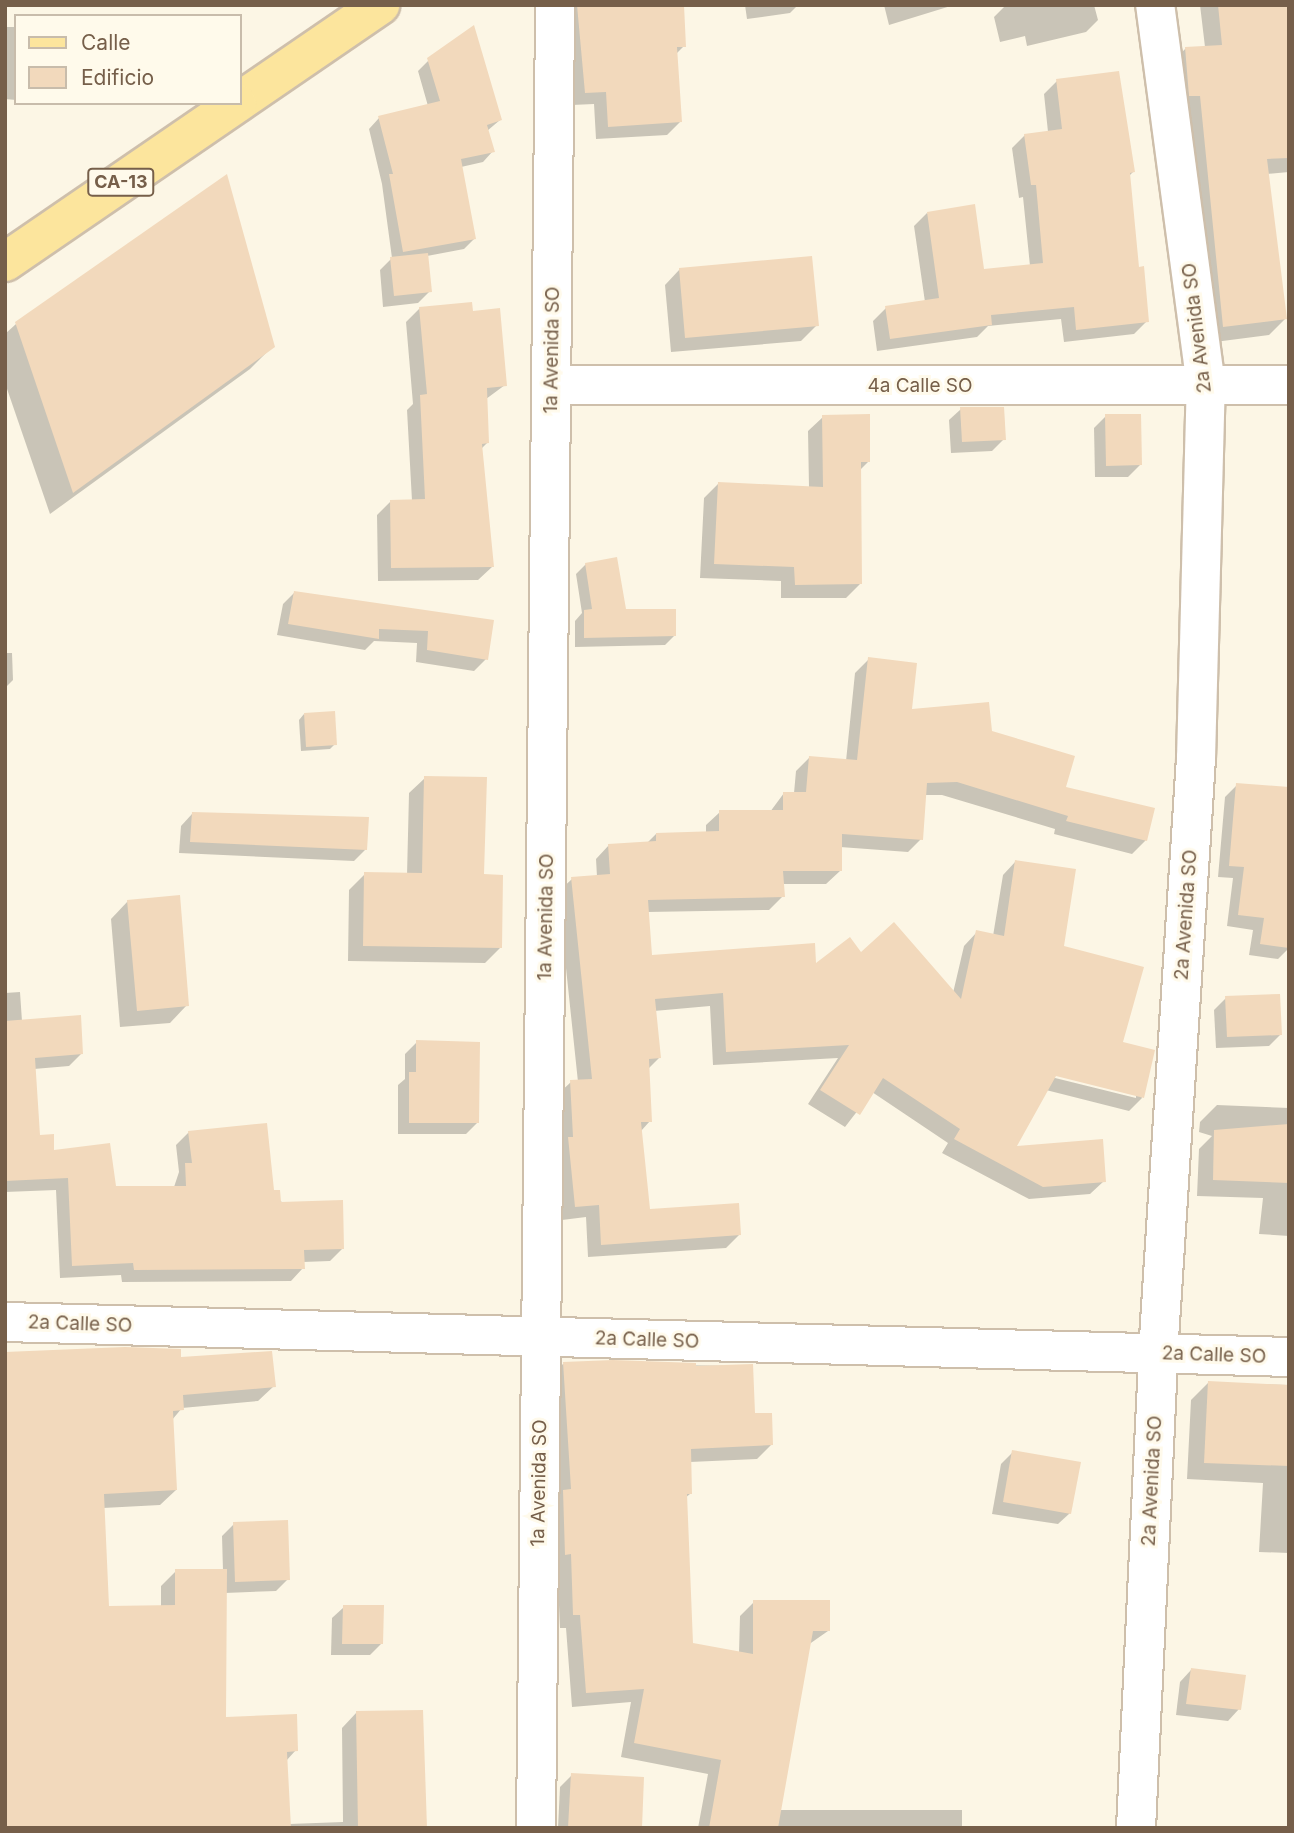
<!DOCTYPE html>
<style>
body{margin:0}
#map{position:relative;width:1294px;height:1833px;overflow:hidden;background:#fcf6e5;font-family:Inter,sans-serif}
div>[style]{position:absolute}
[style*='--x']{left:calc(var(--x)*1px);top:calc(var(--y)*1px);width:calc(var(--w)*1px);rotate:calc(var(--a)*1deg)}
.shadow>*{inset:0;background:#0003}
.building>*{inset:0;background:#f2d9bc}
.roads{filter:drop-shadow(2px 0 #cebfab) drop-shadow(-2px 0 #cebfab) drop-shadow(0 2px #cebfab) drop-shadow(0 -2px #cebfab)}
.minor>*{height:38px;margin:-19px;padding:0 19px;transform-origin:19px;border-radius:19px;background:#fff}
.major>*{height:38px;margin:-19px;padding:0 19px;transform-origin:19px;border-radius:19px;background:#fce59d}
span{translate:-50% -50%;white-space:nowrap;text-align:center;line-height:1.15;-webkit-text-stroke:6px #fffaeb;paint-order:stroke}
.shield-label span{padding:2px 5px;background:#fffaeb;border:2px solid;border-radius:5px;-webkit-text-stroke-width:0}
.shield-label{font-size:18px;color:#765f4a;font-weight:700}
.street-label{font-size:19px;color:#765f4a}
.frame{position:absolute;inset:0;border:7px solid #765f4a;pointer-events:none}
.legend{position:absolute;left:14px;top:14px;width:228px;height:91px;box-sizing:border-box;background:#fffaeb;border:2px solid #c8bcab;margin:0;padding:9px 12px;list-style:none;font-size:21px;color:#765f4a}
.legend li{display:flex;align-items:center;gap:14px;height:35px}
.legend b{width:35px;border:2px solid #c8bcab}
</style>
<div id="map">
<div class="shadow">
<i style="clip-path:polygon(566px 5px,682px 5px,684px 46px,676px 54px,680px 122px,667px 135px,596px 139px,594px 104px,572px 105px)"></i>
<i style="clip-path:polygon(745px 5px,798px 5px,790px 13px,747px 19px)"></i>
<i style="clip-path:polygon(884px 5px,954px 5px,889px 25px)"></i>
<i style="clip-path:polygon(1006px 5px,1094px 5px,1098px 20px,1086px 32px,1027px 46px,1025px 36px,1000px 42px,994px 17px)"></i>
<i style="clip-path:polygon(1200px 5px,1289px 5px,1289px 172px,1267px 174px,1285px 319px,1269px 335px,1207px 343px,1170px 65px,1186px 48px,1205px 47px)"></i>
<i style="clip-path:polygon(5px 27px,16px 27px,16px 100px,5px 99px)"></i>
<i style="clip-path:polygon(429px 60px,500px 120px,487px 131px,493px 151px,483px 162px,461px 167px,475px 238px,464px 249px,427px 256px,430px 291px,418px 303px,383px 307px,380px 270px,392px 258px,382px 184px,369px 129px,379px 118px,428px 106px,418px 71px)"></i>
<i style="clip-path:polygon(1057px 81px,1133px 172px,1129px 176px,1137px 269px,1147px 321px,1134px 334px,1064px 342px,1061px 319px,988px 326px,977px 337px,877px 351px,873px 321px,886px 308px,925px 302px,914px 226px,927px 213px,983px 271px,1030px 266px,1023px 197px,1019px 198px,1012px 148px,1025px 135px,1048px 132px,1044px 94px)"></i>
<i style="clip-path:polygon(680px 269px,817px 325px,801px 341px,671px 352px,665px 285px)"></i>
<i style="clip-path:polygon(420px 308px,471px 313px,505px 385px,486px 399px,488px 442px,481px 449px,492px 567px,478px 580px,378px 581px,377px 515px,391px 501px,412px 501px,407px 410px,413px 404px,406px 322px)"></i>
<i style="clip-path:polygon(16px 324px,273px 346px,250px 369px,50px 514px,5px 383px,5px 334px)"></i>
<i style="clip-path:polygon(961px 409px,1004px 439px,992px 451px,951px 453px,949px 420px)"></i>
<i style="clip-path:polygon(1106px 416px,1140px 465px,1128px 477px,1095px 477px,1094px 428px)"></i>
<i style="clip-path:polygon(823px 417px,868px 462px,860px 470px,860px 584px,846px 598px,781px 598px,781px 581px,700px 578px,704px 498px,718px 484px,809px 488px,808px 431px)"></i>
<i style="clip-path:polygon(586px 564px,625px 611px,674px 636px,665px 645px,575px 647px,575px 621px,582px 613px,576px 574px)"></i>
<i style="clip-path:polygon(295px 592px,492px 621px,486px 659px,474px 671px,416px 662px,417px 643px,374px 641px,365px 650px,277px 635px,283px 604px)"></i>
<i style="clip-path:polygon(5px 653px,12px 653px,13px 680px,5px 688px)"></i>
<i style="clip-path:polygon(evenodd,869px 659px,910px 711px,990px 733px,1063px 788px,1146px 840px,1132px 854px,1054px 834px,1055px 829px,942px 795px,925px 795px,921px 839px,908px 852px,840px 847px,840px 871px,826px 884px,782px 884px,783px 896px,769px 910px,647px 912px,650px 957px,815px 966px,861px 954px,953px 993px,964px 946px,977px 932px,993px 936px,1003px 875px,1016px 861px,1062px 947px,1121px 1043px,1142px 1098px,1129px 1111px,1046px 1090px,1014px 1148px,1104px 1181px,1090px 1194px,1029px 1199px,942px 1153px,948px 1143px,872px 1092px,845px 1127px,808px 1104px,838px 1058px,713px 1065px,710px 1006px,654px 1011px,659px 1058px,648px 1069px,650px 1121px,641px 1131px,648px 1211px,739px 1235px,726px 1248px,588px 1257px,586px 1217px,562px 1220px,556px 1153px,557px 1095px,571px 1082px,578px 1082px,558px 892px,572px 879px,597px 877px,596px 859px,609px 845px,647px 843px,656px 834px,706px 833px,706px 825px,720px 812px,770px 812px,784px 793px,794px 793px,796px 771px,809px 758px,846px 761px,855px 673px,869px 659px,1048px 1073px,1136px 1095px,1136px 1098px,1047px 1076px,1048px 1073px)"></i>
<i style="clip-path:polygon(304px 714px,335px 744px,330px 749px,301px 751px,299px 720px)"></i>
<i style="clip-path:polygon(425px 778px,500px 948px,485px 963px,348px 961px,349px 890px,365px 874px,407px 875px,409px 793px)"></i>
<i style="clip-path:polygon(1237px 785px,1289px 891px,1289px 948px,1278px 959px,1249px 955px,1253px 930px,1227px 926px,1233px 878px,1218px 877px,1225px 797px)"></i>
<i style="clip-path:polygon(192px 814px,366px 849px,354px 861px,179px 853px,181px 826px)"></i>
<i style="clip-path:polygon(128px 901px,187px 1005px,170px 1023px,120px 1027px,111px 919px)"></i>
<i style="clip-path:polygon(20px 992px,22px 1021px,81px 1054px,69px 1066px,34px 1069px,39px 1136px,52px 1152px,114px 1188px,174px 1187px,179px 1172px,176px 1145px,189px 1132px,343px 1248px,330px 1261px,303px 1262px,303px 1268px,291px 1281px,122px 1282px,121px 1275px,60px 1278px,56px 1190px,5px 1192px,5px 993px)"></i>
<i style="clip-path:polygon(1226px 998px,1281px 1034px,1269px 1046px,1216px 1048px,1214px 1010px)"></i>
<i style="clip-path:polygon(417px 1042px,478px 1122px,466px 1134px,398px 1134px,398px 1085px,405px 1079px,405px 1054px)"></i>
<i style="clip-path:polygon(1217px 1105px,1289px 1108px,1289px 1236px,1259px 1234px,1263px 1198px,1197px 1196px,1199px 1149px,1212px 1136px,1199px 1132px,1200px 1122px)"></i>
<i style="clip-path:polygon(5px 1354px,179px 1359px,274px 1386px,258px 1401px,182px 1408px,172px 1420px,176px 1490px,160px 1505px,103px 1508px,108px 1608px,161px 1607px,161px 1586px,176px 1571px,223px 1571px,222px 1536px,234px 1524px,288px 1579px,276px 1591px,225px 1593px,224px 1719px,296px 1750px,286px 1761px,289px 1824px,343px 1822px,342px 1728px,357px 1712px,425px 1828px,5px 1828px)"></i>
<i style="clip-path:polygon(563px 1364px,751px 1366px,753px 1415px,771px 1445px,757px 1459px,690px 1462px,690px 1494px,685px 1498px,692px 1644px,739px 1653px,740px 1616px,754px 1602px,828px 1631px,808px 1645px,779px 1810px,962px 1810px,962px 1828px,698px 1828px,708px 1774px,621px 1757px,631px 1702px,572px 1707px,566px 1628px,560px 1628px,549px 1378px)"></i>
<i style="clip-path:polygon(1208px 1383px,1289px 1385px,1289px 1553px,1259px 1552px,1263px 1483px,1187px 1479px,1191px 1400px)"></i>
<i style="clip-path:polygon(1013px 1452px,1070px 1513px,1058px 1524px,992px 1514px,1001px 1464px)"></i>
<i style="clip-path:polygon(344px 1607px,382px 1643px,370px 1655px,331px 1655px,332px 1618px)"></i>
<i style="clip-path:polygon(1191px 1670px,1239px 1709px,1228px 1721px,1176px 1715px,1180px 1682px)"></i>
<i style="clip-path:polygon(572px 1775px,640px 1828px,558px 1828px,560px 1787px)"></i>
</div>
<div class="building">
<i style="clip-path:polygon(577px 5px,684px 5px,686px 47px,677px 47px,682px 122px,608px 127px,606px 92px,585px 93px)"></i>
<i style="clip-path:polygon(1218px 5px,1289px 5px,1289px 158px,1267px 159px,1287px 319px,1223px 327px,1200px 96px,1189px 96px,1185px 47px,1222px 45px)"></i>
<i style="clip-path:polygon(474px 25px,502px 120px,487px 125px,495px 152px,461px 159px,476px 239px,403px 252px,389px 174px,393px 174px,378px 116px,440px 101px,427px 58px)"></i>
<i style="clip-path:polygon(1119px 71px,1135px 172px,1130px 173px,1139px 267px,1144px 266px,1149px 322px,1076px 330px,1074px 307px,991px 315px,992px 325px,890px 339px,885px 306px,939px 298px,927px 212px,975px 204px,984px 269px,1043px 263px,1036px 185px,1031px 185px,1024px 134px,1062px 129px,1056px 79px)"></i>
<i style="clip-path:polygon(227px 174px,275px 347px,73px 493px,15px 322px)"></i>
<i style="clip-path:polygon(428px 253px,432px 292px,394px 296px,390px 257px)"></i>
<i style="clip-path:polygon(812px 256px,819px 326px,685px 338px,679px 268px)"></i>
<i style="clip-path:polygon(472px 302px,473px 311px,500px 308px,507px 386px,487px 388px,489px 443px,482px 444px,494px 567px,391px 568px,390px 500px,425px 499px,420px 395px,427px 394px,419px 307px)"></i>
<i style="clip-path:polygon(960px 407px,1004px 407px,1006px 440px,962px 442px)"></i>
<i style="clip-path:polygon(870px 414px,870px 462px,861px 462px,862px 584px,795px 585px,794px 567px,714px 564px,718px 482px,823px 487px,822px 415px)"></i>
<i style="clip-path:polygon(1105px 414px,1141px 414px,1142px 465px,1106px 466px)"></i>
<i style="clip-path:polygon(617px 557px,626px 609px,676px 609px,676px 636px,584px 638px,584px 610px,592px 609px,585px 563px)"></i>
<i style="clip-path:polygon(294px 591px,494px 620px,488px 660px,427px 650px,428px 631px,379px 629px,379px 639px,288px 624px)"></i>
<i style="clip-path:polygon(868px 657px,917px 663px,912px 709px,989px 702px,992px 731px,1075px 756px,1066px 787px,1155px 808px,1147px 841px,1066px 821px,1068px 816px,957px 782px,927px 783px,923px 840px,842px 834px,842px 871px,783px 871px,785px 897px,648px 900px,652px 955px,815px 943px,816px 963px,850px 937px,861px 952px,894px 922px,961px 999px,976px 930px,1004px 936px,1015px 860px,1076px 869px,1064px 946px,1144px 967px,1123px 1042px,1155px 1050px,1144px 1098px,1056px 1076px,1017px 1146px,1103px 1139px,1106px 1182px,1043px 1187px,954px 1139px,960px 1129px,883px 1078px,860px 1115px,820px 1090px,849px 1045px,726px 1052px,723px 993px,655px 999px,661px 1058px,649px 1059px,652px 1122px,641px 1122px,650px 1209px,739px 1203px,741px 1235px,601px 1245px,599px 1205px,575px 1207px,568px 1137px,573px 1137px,570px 1080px,592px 1079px,571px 877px,610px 874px,608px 844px,656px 841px,656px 833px,719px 831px,719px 810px,783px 810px,783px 792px,806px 792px,809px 756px,857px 760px)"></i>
<i style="clip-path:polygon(335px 711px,337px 745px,306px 747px,304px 713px)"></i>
<i style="clip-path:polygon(424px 776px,487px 777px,484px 874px,503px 875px,502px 948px,363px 946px,364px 872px,422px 873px)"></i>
<i style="clip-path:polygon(1236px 783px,1289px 787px,1289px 948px,1260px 944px,1264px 918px,1238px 915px,1244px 867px,1229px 866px)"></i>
<i style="clip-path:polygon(192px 812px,369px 817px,367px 850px,190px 842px)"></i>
<i style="clip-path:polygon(180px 895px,189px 1006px,137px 1011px,127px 900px)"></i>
<i style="clip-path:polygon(1280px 994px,1282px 1035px,1227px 1037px,1225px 996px)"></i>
<i style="clip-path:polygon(81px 1015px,83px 1054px,35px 1058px,40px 1135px,54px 1134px,54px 1150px,110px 1143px,116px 1186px,186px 1186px,185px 1163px,192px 1163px,188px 1131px,267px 1123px,274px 1190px,280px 1190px,281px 1202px,343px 1200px,344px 1249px,304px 1250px,305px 1269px,134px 1270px,133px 1263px,72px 1266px,68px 1178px,5px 1181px,5px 1021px)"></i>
<i style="clip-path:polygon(416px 1040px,480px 1042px,479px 1123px,409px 1123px,409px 1072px,416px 1072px)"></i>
<i style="clip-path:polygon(1289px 1124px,1289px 1183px,1213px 1180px,1214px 1130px)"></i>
<i style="clip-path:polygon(125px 1347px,181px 1349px,181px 1357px,272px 1351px,276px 1387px,183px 1395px,184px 1410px,173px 1411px,177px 1490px,104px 1494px,109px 1606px,175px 1605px,175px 1569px,227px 1569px,226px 1717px,297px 1714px,298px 1751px,287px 1752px,291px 1828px,5px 1828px,5px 1352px)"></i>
<i style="clip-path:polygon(613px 1360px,696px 1363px,696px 1366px,753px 1364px,755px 1413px,772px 1413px,773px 1445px,691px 1449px,692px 1494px,687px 1494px,693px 1643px,753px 1654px,753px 1600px,830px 1600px,830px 1631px,813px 1631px,778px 1828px,709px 1828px,721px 1760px,634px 1743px,644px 1689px,586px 1693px,580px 1615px,573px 1615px,571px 1554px,565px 1555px,563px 1490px,571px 1489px,563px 1362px)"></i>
<i style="clip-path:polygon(1208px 1381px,1289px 1385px,1289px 1466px,1204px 1463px)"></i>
<i style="clip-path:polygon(1012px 1450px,1081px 1462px,1071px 1514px,1003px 1502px)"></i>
<i style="clip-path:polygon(288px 1520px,290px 1580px,235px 1582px,233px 1522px)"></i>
<i style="clip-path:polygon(343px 1605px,384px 1605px,383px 1644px,342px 1644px)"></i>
<i style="clip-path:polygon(1191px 1668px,1246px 1675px,1241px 1710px,1186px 1704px)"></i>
<i style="clip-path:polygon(423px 1710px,427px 1828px,358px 1828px,356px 1711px)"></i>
<i style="clip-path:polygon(571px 1773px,644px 1777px,642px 1828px,568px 1828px)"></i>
</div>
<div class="roads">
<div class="minor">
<i style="--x:551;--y:385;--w:738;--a:0"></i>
<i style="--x:5;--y:1322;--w:1284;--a:1.56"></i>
<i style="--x:536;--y:1828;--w:1823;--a:-89.4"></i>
<i style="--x:1136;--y:1828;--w:475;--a:-87.3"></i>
<i style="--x:1158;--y:1354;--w:596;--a:-86.35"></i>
<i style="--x:1196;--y:759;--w:373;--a:-88.5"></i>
<i style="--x:1206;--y:386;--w:384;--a:-97.6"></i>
</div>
<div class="major">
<i style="--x:240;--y:101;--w:170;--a:-34.4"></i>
<i style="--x:5;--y:262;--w:281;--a:-34.4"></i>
</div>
</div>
<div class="shield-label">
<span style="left:121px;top:182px">CA-13</span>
</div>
<div class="street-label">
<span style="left:1197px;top:328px;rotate:-97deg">2a Avenida SO</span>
<span style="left:552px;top:350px;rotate:-89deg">1a Avenida SO</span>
<span style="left:920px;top:386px">4a Calle SO</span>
<span style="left:1186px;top:915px;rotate:-86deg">2a Avenida SO</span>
<span style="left:546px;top:917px;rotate:-89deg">1a Avenida SO</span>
<span style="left:80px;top:1324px;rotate:2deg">2a Calle SO</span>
<span style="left:647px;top:1340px;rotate:2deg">2a Calle SO</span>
<span style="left:1214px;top:1355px;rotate:2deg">2a Calle SO</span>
<span style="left:1152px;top:1481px;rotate:-87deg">2a Avenida SO</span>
<span style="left:539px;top:1483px;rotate:-89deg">1a Avenida SO</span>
</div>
<div class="frame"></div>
<ul class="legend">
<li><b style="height:9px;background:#fce59d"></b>Calle</li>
<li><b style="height:19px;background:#f2d9bc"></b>Edificio</li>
</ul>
</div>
